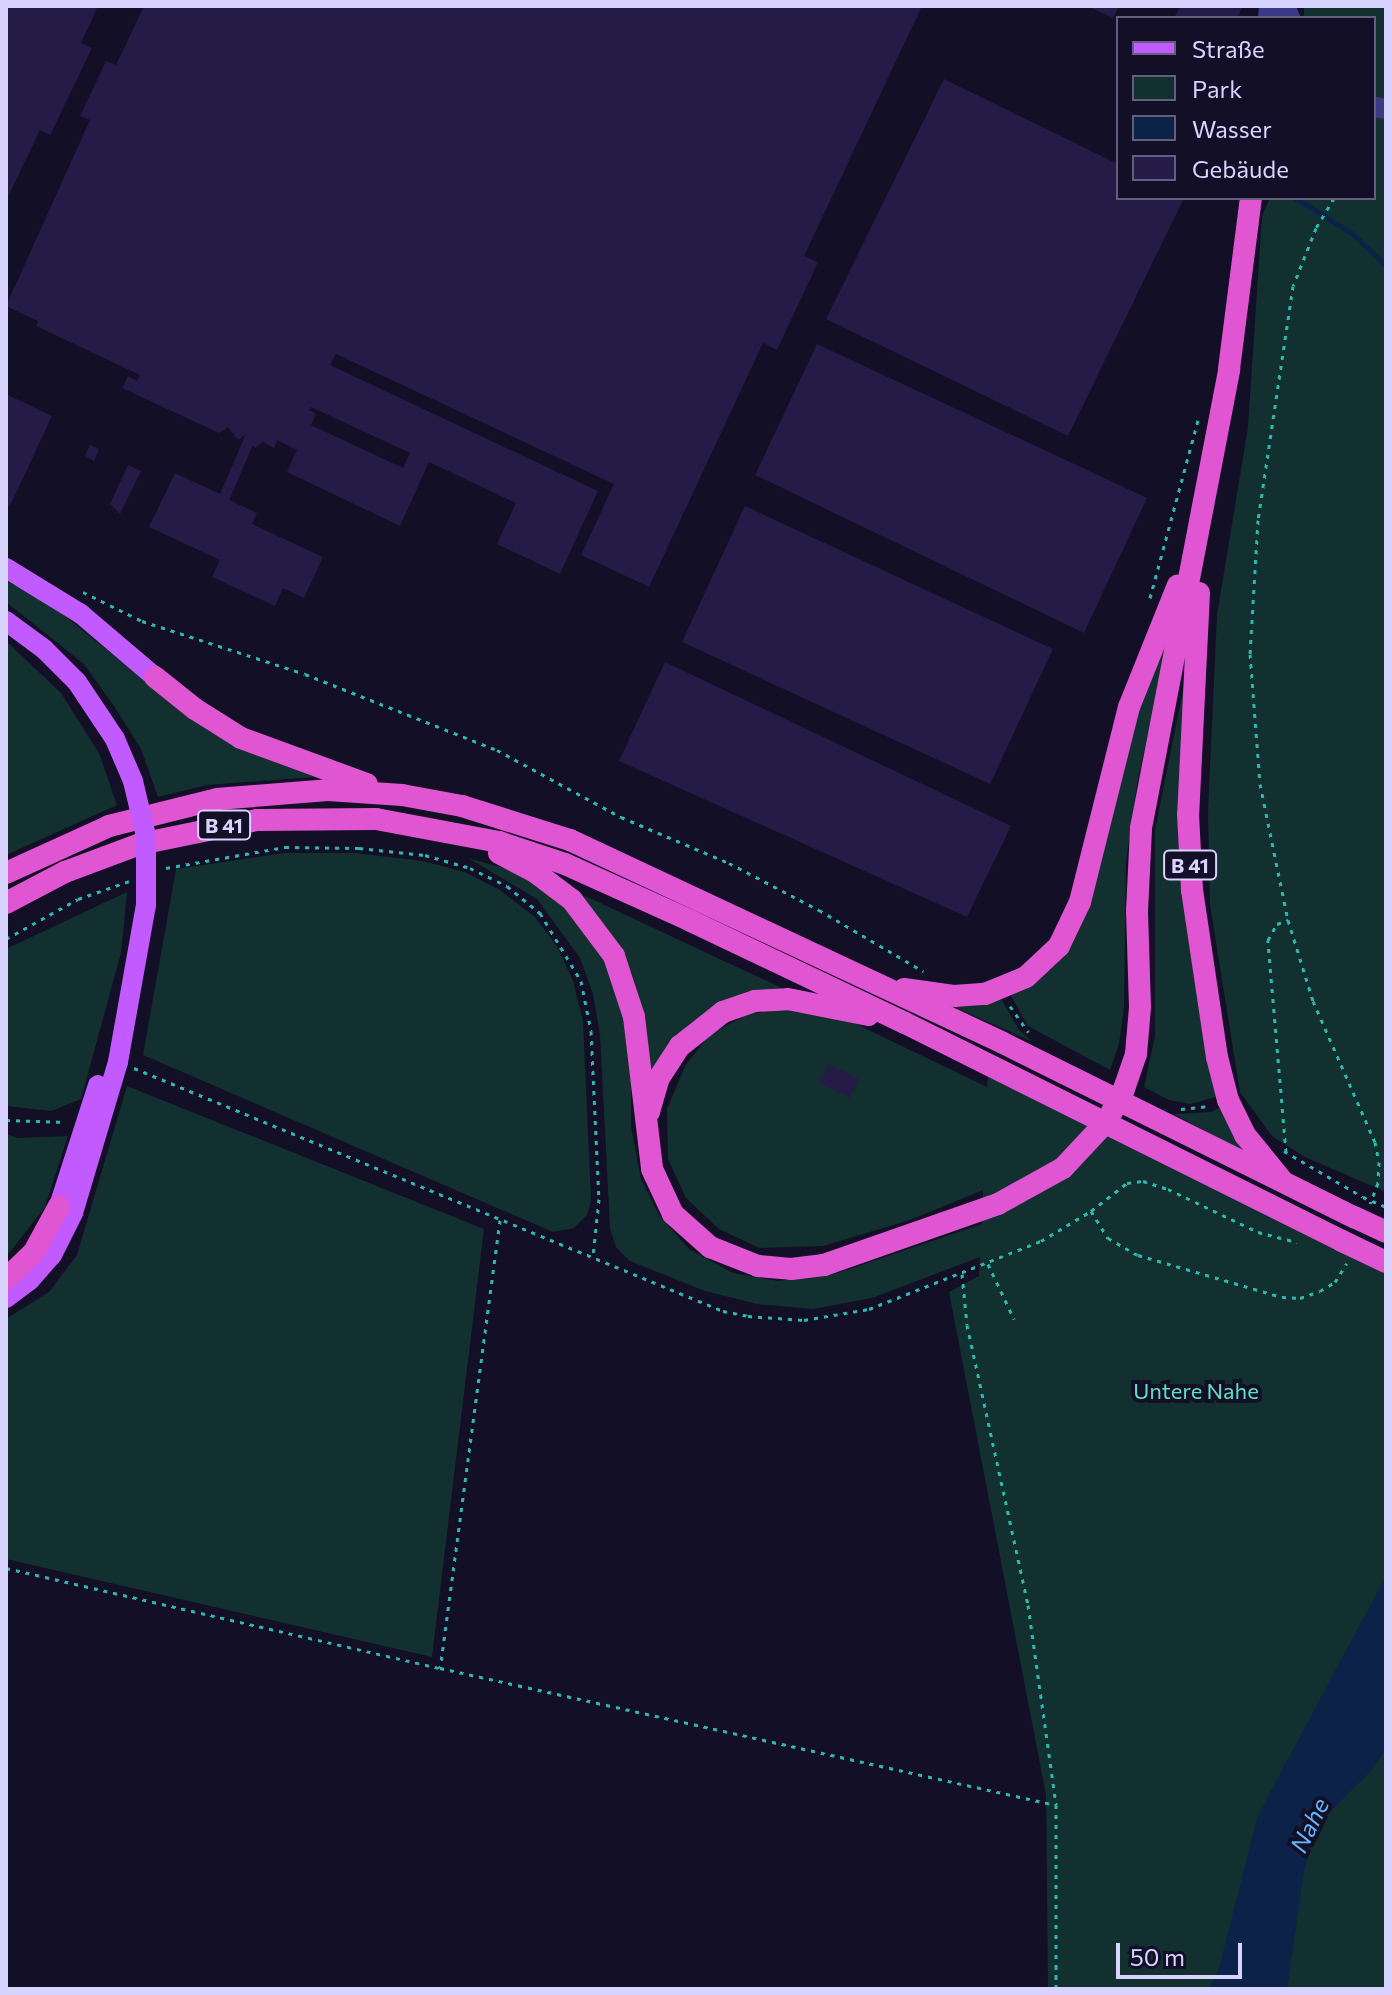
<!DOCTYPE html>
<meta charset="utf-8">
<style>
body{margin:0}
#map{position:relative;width:1392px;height:1995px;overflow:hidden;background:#130f26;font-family:Commissioner,sans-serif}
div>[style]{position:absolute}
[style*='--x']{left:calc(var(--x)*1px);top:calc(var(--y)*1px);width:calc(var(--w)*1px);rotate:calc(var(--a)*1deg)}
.green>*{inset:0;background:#12302f}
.water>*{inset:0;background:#0c2248}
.stream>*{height:5px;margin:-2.5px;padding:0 2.5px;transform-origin:2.5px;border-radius:2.5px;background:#0c2248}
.building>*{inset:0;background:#241b47}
.path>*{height:3px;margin-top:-1.5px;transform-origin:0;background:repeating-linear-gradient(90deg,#2fb8b0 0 4px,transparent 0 10px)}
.minor>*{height:20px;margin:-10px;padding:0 10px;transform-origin:10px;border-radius:10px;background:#3d3a85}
.tertiary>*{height:20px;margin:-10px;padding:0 10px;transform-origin:10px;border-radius:10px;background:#3d3a85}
.primary>*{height:20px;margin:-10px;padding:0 10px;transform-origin:10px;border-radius:10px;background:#c25bff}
.trunk>*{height:22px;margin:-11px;padding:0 11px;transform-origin:11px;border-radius:11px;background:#e055d1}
.path-bridge>*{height:3px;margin-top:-1.5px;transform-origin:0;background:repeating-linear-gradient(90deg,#2fb8b0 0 4px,transparent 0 10px)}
.primary-bridge>*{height:20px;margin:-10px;padding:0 10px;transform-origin:10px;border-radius:10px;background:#c25bff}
.trunk-bridge>*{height:22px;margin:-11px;padding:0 11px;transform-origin:11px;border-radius:11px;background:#e055d1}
span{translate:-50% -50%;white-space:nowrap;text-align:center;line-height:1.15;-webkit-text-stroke:8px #130f26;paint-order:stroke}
.shield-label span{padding:2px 6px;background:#130f26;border:2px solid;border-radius:6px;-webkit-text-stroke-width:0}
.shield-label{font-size:20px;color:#d9d4ff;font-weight:700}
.park-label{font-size:22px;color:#5fe0c0}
.water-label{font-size:24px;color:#62b6ff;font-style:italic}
.frame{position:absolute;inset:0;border:8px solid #d9d4ff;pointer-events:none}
.legend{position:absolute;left:1116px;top:16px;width:260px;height:184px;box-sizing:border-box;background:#130f26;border:2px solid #625e7d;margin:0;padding:10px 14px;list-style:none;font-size:24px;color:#d9d4ff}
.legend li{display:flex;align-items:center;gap:16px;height:40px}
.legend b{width:40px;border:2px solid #625e7d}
.scale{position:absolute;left:1116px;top:1943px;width:126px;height:36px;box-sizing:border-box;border:4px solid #d9d4ff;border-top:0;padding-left:10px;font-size:24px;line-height:28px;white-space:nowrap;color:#d9d4ff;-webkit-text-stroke:6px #130f26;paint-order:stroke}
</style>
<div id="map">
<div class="green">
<i style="clip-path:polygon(1304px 6px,1386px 6px,1386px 1192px,1305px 1157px,1272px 1136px,1240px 1092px,1210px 905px,1208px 810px,1217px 615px,1248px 427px,1262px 216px,1270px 198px,1374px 198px,1374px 18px,1304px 18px)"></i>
<i style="clip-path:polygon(6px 581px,46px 601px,207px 730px,251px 753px,315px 777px,207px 785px,158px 797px,141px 749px,114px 706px,84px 664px,6px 602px)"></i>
<i style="clip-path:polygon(1172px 625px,1137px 784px,1126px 861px,1124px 1008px,1119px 1044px,1110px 1070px,1028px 1026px,1011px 996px,1051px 969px,1072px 945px,1086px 913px,1139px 707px)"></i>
<i style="clip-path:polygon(6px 641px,61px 693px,99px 753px,117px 805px,6px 855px)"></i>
<i style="clip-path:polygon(1190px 655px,1181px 791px,1179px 875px,1216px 1097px,1190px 1104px,1169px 1100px,1144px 1087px,1155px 1036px,1155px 830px)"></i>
<i style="clip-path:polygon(284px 853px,355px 853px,423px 861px,465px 872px,500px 890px,535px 917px,558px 948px,573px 981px,583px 1021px,591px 1200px,587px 1215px,574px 1228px,553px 1232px,143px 1055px,176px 869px)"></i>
<i style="clip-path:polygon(468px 858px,510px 870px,550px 893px,588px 929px,612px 971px,626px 1017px,631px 1075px,631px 1126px,641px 1179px,659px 1215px,689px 1249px,733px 1273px,778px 1281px,835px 1274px,982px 1224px,983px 1190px,910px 1220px,823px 1246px,759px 1248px,719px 1229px,686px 1198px,668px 1159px,667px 1109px,685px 1066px,710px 1034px,749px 1014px,792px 1008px,854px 1023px,987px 1087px,988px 1076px,1386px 1271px,1386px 1989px,1048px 1989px,1046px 1795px,949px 1292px,979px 1276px,980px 1257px,872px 1298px,813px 1309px,757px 1304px,705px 1291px,630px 1261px,616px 1247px,610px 1228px,600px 1035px,593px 994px,580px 958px,537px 899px)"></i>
<i style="clip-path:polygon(127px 892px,121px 953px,81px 1099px,51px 1111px,6px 1106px,6px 949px)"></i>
<i style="clip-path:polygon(581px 894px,786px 990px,720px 1004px,690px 1023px,669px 1046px,647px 1085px,643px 1012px,634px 979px,622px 950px)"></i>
<i style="clip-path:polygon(1002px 1000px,1019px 1030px,1033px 1042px,943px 1002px)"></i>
<i style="clip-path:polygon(127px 1086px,484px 1229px,432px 1657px,6px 1559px,6px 1319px,49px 1292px,77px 1255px)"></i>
<i style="clip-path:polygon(1221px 1107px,1256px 1158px,1174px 1114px,1211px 1112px)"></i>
<i style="clip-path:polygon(6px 1134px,18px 1138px,68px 1136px,45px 1207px,6px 1257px)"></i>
</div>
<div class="water">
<i style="clip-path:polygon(1386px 1576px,1386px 1749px,1368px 1774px,1319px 1823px,1304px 1871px,1287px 1989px,1210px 1989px,1219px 1968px,1258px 1815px)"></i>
</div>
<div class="stream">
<i style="--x:1295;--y:198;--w:67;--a:31.6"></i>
<i style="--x:1352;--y:233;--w:47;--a:44.1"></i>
</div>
<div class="building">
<i style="clip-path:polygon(6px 6px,98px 6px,81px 43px,92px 48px,55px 125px,50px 135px,40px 130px,6px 201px)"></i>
<i style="clip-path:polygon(evenodd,144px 6px,922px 6px,804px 256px,818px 262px,777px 350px,763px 343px,649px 587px,581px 555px,614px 484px,336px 354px,330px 365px,598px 491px,560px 574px,497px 544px,516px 503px,429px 462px,400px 526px,287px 472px,297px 450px,277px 440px,274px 448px,263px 442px,255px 448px,253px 445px,229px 500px,257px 513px,252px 524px,323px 557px,304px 598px,283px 588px,275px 606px,212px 577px,220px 560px,149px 527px,175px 473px,220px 494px,246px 434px,238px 440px,228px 427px,219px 433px,122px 388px,128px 376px,137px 381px,140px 375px,36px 326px,38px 321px,6px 306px,90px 120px,80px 116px,106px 61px,116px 65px,144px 6px,311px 407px,410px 453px,403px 468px,311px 425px,316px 414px,309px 410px,311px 407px)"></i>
<i style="clip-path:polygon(1087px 6px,1119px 6px,1113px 18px)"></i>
<i style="clip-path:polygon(1180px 6px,1242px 6px,1238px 18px,1174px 18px)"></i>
<i style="clip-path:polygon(944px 79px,1118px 164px,1118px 198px,1184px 198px,1068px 436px,826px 319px)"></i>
<i style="clip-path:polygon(817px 344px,1147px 498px,1084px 633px,755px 475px)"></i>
<i style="clip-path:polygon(6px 394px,52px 416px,10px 506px,6px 504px)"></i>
<i style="clip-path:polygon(90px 445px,99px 449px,94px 461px,85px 456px)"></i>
<i style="clip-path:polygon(128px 465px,141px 471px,120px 514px,110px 504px)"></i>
<i style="clip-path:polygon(745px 506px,1053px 649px,990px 784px,682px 642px)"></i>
<i style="clip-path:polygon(665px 662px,1011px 826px,967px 917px,619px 761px)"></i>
<i style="clip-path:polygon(829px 1064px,859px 1079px,850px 1098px,819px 1083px)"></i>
</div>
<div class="path">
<i style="--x:1334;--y:198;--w:35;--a:121"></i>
<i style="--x:1316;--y:228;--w:62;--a:111.6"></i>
<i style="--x:1293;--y:286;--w:237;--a:98.5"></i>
<i style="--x:1258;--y:520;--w:134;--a:93.4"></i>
<i style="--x:1250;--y:654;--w:130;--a:85.6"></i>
<i style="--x:1260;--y:784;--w:139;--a:78.4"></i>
<i style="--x:1288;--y:920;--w:85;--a:72.8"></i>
<i style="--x:1313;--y:1001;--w:154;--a:66.3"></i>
<i style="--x:1375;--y:1142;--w:20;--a:79"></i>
<i style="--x:1379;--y:1162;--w:21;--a:93"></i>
<i style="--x:1378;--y:1183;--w:22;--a:111"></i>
<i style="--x:83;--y:592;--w:66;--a:26.2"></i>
<i style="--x:142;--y:621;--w:171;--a:18"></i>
<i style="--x:305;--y:674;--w:206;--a:21.6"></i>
<i style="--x:497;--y:750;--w:141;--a:28.4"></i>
<i style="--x:621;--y:817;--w:117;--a:23.1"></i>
<i style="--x:729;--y:863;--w:102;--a:27.6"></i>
<i style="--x:819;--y:910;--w:121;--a:30.4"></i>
<i style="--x:1150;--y:598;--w:188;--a:-74.9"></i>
<i style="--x:166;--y:868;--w:121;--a:-10"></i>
<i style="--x:285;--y:847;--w:74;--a:0.8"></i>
<i style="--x:359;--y:848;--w:66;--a:6.1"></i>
<i style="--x:425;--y:855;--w:47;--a:16.1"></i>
<i style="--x:470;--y:868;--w:41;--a:25.9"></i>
<i style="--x:507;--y:886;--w:43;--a:39.3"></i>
<i style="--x:540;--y:913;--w:79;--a:58.9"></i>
<i style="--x:581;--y:981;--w:51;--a:78.7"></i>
<i style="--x:591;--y:1031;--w:168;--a:87.3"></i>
<i style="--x:599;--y:1199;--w:57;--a:96"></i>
<i style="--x:6;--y:939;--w:82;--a:-29.1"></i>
<i style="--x:78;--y:899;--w:54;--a:-19.4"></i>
<i style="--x:1010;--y:1006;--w:32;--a:55"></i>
<i style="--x:134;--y:1068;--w:637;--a:22.42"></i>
<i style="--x:723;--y:1311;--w:25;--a:11"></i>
<i style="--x:748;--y:1316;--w:56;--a:4.1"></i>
<i style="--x:804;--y:1320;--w:66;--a:-9.6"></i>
<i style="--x:869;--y:1309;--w:185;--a:-21.6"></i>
<i style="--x:1041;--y:1241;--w:58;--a:-31"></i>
<i style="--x:1091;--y:1211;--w:32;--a:58"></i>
<i style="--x:1108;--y:1238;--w:34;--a:30"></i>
<i style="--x:1138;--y:1255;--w:150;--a:16.3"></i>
<i style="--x:1282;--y:1297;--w:18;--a:3"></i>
<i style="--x:1300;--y:1298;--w:21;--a:-19"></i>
<i style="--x:1320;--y:1291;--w:17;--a:-31"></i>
<i style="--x:1335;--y:1282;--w:22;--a:-58"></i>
<i style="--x:1181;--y:1109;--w:28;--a:-6"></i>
<i style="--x:6;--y:1120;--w:60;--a:1.9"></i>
<i style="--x:1284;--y:1151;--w:91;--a:30.2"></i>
<i style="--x:1286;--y:1152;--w:213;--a:-94.9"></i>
<i style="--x:1268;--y:940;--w:18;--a:-61"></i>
<i style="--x:1277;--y:924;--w:12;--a:-20"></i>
<i style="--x:1091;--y:1211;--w:46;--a:-37.9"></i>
<i style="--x:1127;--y:1183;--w:16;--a:-7"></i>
<i style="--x:1143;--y:1181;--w:26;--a:18"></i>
<i style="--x:1168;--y:1189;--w:100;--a:25.5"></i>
<i style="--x:1258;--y:1232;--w:40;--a:14.4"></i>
<i style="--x:500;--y:1220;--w:452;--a:97.6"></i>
<i style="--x:440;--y:1668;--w:631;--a:12.54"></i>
<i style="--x:988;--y:1264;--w:61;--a:64.7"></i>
<i style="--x:962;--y:1274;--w:51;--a:84.4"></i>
<i style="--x:967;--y:1325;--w:287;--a:77.7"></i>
<i style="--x:1028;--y:1605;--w:202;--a:82"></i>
<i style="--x:1056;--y:1805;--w:184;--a:90"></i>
<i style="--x:6;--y:1568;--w:445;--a:13"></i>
</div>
<div class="minor">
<i style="--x:1285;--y:6;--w:13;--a:67"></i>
<i style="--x:1374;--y:107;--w:12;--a:9"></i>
</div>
<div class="tertiary">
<i style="--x:1268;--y:18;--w:12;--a:-85"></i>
</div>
<div class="primary">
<i style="--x:6;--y:568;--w:88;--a:31.5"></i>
<i style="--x:81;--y:614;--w:97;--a:40.4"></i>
<i style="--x:6;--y:621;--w:47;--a:36.4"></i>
<i style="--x:44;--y:649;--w:47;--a:45"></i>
<i style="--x:77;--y:682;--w:69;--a:56.3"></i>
<i style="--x:115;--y:739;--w:46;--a:66.8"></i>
<i style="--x:59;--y:1206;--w:127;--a:-72.1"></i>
<i style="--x:6;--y:1298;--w:30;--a:-37"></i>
<i style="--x:30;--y:1280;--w:33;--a:-49"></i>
<i style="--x:52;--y:1255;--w:47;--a:-63.4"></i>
<i style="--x:73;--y:1213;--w:158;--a:-73.4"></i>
<i style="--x:118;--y:1062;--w:159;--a:-79.9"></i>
</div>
<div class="trunk">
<i style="--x:1199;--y:593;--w:221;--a:92.8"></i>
<i style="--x:1188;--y:814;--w:76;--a:87"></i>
<i style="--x:1192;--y:890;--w:169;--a:81.5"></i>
<i style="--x:1217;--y:1057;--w:44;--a:75.7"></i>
<i style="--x:1228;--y:1100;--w:39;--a:64"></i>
<i style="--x:1245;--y:1135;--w:57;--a:50.7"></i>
<i style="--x:155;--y:677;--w:51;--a:38.7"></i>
<i style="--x:195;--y:709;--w:54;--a:32.2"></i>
<i style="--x:241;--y:738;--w:134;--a:20.1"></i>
<i style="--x:499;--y:853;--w:41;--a:27.8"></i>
<i style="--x:535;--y:872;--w:46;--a:37.1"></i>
<i style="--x:572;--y:900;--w:70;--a:53.1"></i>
<i style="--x:614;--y:956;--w:64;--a:71.8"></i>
<i style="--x:634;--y:1017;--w:153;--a:83.2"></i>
<i style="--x:652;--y:1169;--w:50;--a:65"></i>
<i style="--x:673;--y:1214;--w:50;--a:41.7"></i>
<i style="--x:710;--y:1247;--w:52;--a:21.6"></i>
<i style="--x:758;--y:1266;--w:33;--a:5"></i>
<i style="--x:791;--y:1269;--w:33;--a:-7"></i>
<i style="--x:824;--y:1265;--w:184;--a:-19.3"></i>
<i style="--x:998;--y:1204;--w:74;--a:-29"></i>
<i style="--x:6;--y:873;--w:113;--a:-24.5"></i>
<i style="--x:109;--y:826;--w:111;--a:-14"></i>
<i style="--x:217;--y:799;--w:111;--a:-4.6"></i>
<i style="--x:328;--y:790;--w:74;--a:3.9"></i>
<i style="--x:402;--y:795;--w:61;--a:10.4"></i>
<i style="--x:462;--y:806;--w:113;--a:17.5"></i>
<i style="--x:570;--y:840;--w:478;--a:25.1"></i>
<i style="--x:1003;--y:1043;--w:392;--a:26.4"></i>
<i style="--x:6;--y:903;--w:67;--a:-27.7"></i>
<i style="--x:65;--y:872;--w:80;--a:-20.5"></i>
<i style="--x:140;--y:844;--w:119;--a:-11.6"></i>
<i style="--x:257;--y:820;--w:119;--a:-0.5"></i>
<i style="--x:376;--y:819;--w:125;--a:10.6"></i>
<i style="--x:499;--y:842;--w:70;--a:18.4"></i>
<i style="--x:565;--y:864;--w:138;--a:24.3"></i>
<i style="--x:691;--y:921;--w:237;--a:25.5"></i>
<i style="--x:905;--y:1023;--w:488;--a:26.5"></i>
<i style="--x:904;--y:989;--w:50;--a:8"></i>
<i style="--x:954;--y:996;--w:31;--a:-4"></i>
<i style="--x:985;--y:994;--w:44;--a:-22.5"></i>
<i style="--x:1026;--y:977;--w:45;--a:-43.2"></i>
<i style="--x:1059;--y:946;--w:49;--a:-64.5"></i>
<i style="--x:1080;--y:902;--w:201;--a:-75.9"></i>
<i style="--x:1129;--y:707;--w:131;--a:-68.1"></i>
<i style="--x:1136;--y:1054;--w:47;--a:-85.1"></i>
<i style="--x:1140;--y:1007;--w:96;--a:-91.8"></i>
<i style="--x:1137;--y:911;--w:83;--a:-87.2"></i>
<i style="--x:1141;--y:828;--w:467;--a:-79.1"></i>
<i style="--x:1229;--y:369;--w:172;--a:-82.7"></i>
<i style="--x:649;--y:1112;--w:35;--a:-74"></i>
<i style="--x:659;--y:1078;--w:38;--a:-57"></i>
<i style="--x:680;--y:1046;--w:55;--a:-38.3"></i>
<i style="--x:723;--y:1012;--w:34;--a:-19"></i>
<i style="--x:755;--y:1001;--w:33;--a:-3"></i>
<i style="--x:788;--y:999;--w:82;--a:11.3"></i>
<i style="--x:6;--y:1279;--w:39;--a:-44"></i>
<i style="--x:34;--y:1252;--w:52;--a:-61.5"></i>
</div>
<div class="path-bridge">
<i style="--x:1363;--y:1197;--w:25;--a:23"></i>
</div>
<div class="primary-bridge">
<i style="--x:133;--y:781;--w:57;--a:76.7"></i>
<i style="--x:146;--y:836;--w:69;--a:90"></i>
</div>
<div class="trunk-bridge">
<i style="--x:1063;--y:1168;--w:64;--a:-46.9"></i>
<i style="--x:1107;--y:1121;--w:36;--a:-62"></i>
<i style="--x:1124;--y:1089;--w:37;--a:-71"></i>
<i style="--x:1354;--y:1217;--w:35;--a:25"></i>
<i style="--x:1342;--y:1241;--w:49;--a:25.5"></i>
</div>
<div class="shield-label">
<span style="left:224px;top:825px">B 41</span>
<span style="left:1190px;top:865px">B 41</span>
</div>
<div class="park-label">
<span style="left:1196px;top:1391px">Untere Nahe</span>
</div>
<div class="water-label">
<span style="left:1309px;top:1825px;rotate:-64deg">Nahe</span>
</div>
<div class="frame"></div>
<ul class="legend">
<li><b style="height:10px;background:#c25bff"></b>Straße</li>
<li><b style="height:22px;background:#12302f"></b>Park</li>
<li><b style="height:22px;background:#0c2248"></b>Wasser</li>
<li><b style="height:22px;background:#241b47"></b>Gebäude</li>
</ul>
<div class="scale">50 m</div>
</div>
